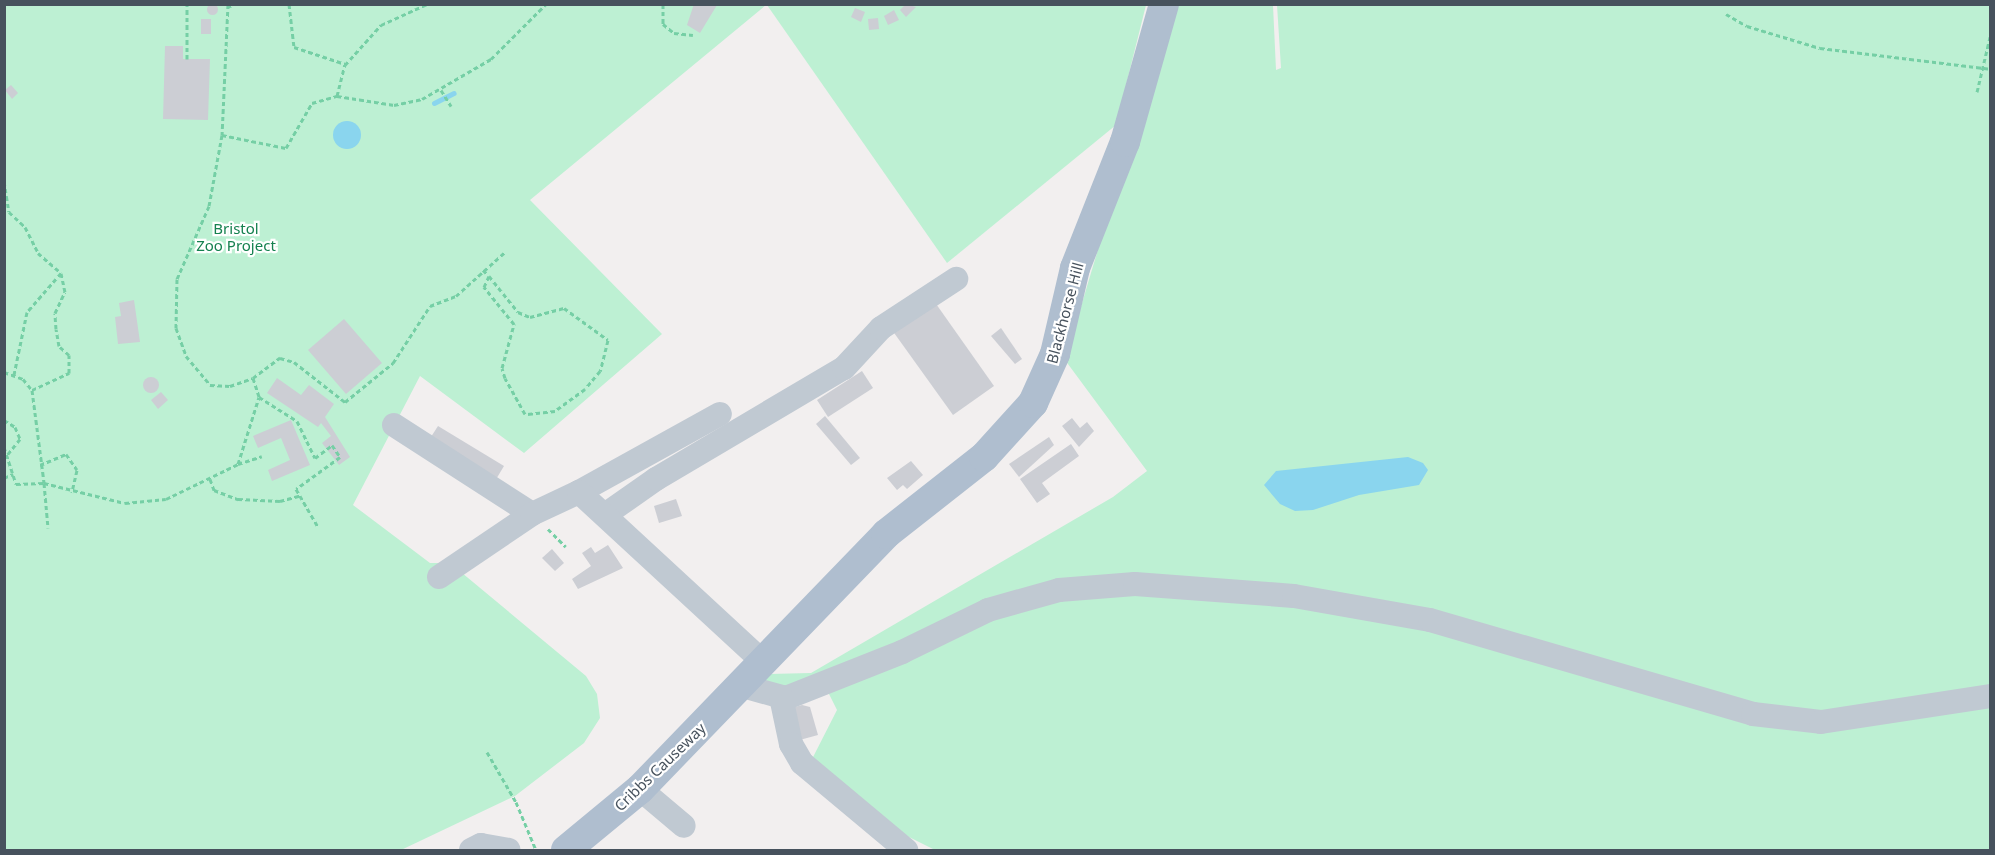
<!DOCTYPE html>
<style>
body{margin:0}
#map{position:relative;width:1995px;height:855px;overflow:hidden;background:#f2efef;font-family:"Noto Sans",sans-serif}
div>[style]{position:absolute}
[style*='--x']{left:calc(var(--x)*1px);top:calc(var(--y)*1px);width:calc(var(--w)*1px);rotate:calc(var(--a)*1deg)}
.green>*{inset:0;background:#bdf0d3}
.water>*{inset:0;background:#8ad5ee}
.round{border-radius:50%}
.stream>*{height:5px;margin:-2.5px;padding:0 2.5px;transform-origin:2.5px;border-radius:2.5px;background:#8ad5ee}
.building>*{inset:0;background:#ccced4}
.path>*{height:3px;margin-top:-1.5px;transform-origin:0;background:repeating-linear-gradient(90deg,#75cfa5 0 4.5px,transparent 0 7.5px)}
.minor>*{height:24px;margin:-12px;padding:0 12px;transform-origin:12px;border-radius:12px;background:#c0c9d2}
.major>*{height:30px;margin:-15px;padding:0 15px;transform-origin:15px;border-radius:15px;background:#afbecf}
span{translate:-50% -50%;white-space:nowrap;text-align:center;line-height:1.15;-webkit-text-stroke:4.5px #fff;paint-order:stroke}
.park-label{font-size:15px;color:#15814f}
.street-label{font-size:15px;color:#47525d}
.frame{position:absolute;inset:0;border:6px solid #47525d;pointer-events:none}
</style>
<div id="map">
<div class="green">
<i style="clip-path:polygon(5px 5px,766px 5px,530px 200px,662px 334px,524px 453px,420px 376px,353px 505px,430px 563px,450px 563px,586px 676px,597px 694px,600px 718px,584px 743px,515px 796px,401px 850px,5px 850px)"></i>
<i style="clip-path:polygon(767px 5px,1146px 5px,1116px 125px,947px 263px)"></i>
<i style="clip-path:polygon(1171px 5px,1273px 5px,1276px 70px,1281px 68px,1277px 5px,1990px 5px,1990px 850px,935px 850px,907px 836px,810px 763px,837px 710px,828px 692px,758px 688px,769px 674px,811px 673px,1113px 497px,1147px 471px,1065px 360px)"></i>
</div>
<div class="water">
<i class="round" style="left:333px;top:121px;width:28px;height:28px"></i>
<i style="clip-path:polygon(1408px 457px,1423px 463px,1428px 470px,1419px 485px,1359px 495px,1313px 510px,1295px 511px,1280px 504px,1264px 485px,1276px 471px)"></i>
</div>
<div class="stream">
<i style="--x:434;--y:103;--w:22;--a:-27"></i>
</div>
<div class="building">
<i class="round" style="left:206.5px;top:3.5px;width:11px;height:11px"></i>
<i style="clip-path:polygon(694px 4px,717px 5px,700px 33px,687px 25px)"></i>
<i style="clip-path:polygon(906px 4px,916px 7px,906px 17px,900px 10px)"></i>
<i style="clip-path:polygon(855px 8px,865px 12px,861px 22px,851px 17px)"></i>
<i style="clip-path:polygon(894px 10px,899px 20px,888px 25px,884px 16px)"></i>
<i style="clip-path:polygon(878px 18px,879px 29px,869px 30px,868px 19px)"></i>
<i style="clip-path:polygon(201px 19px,211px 19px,211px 34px,201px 34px)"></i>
<i style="clip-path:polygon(165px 46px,183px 46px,183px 59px,210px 59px,208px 120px,163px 119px)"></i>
<i style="clip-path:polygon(11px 85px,18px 93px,12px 99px,5px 90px)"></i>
<i style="clip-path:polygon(134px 300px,140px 342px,118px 344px,115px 317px,121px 316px,119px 303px)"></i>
<i style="clip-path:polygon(934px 301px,994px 386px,953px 415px,892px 330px)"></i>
<i style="clip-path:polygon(344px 319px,382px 363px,346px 394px,308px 350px)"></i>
<i style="clip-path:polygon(1001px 328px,1022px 359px,1015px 364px,991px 336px)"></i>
<i style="clip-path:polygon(862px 371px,873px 388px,828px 417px,817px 400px)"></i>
<i class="round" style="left:143px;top:377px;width:16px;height:16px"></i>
<i style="clip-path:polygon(277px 378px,301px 395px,309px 385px,334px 404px,325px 417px,350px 457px,339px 465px,322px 443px,331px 436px,321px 423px,318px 427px,267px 393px)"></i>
<i style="clip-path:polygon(161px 392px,168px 400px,158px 409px,151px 400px)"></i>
<i style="clip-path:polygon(825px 416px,860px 458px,851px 465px,816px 424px)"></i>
<i style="clip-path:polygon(1072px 418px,1080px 428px,1087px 422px,1094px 431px,1079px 447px,1062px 426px)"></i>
<i style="clip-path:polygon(291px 420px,310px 465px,272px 481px,268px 470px,290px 460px,281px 438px,258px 448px,253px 436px)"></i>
<i style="clip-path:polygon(438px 426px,504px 466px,495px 481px,429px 440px)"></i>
<i style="clip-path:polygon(1049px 437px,1054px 445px,1019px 477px,1009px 464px)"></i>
<i style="clip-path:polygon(1071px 444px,1079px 456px,1042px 483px,1050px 494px,1037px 503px,1020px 479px)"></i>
<i style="clip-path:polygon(911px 461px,923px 475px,907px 489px,903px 485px,897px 490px,887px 478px)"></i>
<i style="clip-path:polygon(676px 499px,682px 516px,659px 523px,654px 506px)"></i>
<i style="clip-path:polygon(608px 545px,623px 568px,578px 589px,572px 579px,591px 566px,582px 553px,591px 547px,595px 553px)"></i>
<i style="clip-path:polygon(552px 549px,564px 563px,555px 571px,542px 558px)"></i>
<i style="clip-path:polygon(802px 705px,810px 707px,818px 735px,796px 741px,788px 709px)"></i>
</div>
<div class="path">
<i style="--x:228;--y:4;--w:131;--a:92.6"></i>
<i style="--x:222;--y:135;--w:72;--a:100.4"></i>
<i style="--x:209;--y:206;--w:80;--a:113.7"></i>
<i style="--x:177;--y:279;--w:49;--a:91.2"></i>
<i style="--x:176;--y:328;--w:30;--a:70"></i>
<i style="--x:186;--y:356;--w:38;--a:50"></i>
<i style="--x:210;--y:385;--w:20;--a:3"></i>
<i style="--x:230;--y:386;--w:24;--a:-19"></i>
<i style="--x:253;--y:378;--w:20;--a:72"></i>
<i style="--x:259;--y:397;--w:45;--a:32.3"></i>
<i style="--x:297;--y:421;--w:41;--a:64.1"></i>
<i style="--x:315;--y:458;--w:21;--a:-37"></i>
<i style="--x:332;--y:445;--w:14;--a:56"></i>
<i style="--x:340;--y:457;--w:54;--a:144"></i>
<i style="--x:296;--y:489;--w:44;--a:59.9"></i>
<i style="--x:289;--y:4;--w:43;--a:83.4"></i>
<i style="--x:294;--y:47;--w:54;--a:18.4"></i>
<i style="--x:663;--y:4;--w:20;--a:90"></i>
<i style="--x:663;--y:24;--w:14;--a:39"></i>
<i style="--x:674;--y:33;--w:19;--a:6"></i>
<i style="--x:227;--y:7;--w:9;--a:-21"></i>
<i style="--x:1726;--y:14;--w:24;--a:30"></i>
<i style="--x:1747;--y:26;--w:76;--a:16.8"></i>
<i style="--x:1820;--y:48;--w:171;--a:7"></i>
<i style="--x:187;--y:59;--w:55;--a:-90"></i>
<i style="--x:441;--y:90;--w:19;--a:58"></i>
<i style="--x:1977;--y:92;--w:57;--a:-76.7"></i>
<i style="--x:337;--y:96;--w:58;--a:9"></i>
<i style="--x:394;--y:105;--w:29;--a:-12"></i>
<i style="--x:422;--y:99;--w:80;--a:-30.1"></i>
<i style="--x:491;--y:59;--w:78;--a:-45"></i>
<i style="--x:222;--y:135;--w:65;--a:11.5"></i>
<i style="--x:286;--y:148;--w:52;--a:-60"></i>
<i style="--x:312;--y:103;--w:26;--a:-16"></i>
<i style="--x:337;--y:96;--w:32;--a:-76"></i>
<i style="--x:345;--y:65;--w:54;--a:-48"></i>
<i style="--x:381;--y:25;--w:51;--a:-24.5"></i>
<i style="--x:4;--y:181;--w:31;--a:81"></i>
<i style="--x:9;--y:212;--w:22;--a:43"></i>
<i style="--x:25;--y:227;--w:29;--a:63"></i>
<i style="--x:38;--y:253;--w:30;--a:41"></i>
<i style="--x:61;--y:273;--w:52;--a:131.1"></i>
<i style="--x:27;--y:312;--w:64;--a:101.7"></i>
<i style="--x:483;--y:270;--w:8;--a:45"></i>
<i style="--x:489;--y:276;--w:46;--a:51.1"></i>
<i style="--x:518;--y:312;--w:13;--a:23"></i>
<i style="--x:530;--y:317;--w:35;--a:-15"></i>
<i style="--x:564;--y:308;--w:54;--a:36"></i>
<i style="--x:608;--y:340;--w:32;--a:104"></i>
<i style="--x:600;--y:371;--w:23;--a:130"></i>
<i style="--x:585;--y:389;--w:37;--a:144"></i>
<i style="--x:555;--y:411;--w:30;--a:174"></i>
<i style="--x:525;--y:414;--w:41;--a:-119.1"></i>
<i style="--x:505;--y:378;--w:10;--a:-107"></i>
<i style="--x:502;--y:368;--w:46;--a:-74.7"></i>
<i style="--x:514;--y:324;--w:48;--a:-129"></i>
<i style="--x:484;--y:287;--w:12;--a:-66"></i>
<i style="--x:4;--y:372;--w:20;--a:20"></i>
<i style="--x:23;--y:379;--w:14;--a:51"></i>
<i style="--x:32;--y:390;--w:94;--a:82.6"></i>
<i style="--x:44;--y:483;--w:83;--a:13.9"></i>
<i style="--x:125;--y:503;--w:41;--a:-5.6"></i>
<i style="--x:166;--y:499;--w:80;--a:-25.9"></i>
<i style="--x:238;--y:464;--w:70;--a:-72.6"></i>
<i style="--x:253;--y:378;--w:34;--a:-37"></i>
<i style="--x:280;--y:358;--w:15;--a:16"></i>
<i style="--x:294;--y:362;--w:65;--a:38.1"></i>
<i style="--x:345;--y:402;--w:62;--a:-39.1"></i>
<i style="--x:393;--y:363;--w:68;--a:-57"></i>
<i style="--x:430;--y:306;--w:28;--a:-21"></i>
<i style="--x:456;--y:296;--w:66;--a:-41.9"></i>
<i style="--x:32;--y:390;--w:41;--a:-24.7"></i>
<i style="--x:69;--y:373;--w:18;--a:-90"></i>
<i style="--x:69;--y:355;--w:13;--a:-138"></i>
<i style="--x:59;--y:346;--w:17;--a:-100"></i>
<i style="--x:56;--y:329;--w:16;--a:-94"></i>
<i style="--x:55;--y:313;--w:23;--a:-65"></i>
<i style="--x:65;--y:292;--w:19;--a:-102"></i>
<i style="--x:4;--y:420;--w:13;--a:32"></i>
<i style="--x:15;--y:427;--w:13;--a:67"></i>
<i style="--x:20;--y:439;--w:21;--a:129"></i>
<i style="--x:4;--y:447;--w:39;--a:72"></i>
<i style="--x:16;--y:484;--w:28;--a:-2"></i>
<i style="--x:44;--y:483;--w:45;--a:84.9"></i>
<i style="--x:238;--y:464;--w:25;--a:-18"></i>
<i style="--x:40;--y:465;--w:28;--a:-23"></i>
<i style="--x:66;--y:454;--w:19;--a:55"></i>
<i style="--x:77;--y:470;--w:23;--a:103"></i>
<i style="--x:4;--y:478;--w:10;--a:-24"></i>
<i style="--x:210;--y:479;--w:12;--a:70"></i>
<i style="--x:214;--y:490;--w:26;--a:21"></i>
<i style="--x:238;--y:499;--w:42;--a:2.7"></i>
<i style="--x:280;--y:501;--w:20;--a:-15"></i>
<i style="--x:548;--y:529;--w:25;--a:45"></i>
<i style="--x:487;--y:752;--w:58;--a:59.9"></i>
<i style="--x:516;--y:802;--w:52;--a:67.4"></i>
</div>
<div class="minor">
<i style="--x:394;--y:425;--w:164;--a:32.8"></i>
<i style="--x:579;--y:492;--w:161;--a:-29"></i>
<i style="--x:606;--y:514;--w:61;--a:-35"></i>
<i style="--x:656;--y:479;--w:218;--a:-30.6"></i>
<i style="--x:844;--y:368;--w:54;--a:-47.2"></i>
<i style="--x:881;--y:328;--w:90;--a:-33.2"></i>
<i style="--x:439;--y:577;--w:112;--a:-34.1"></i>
<i style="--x:532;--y:514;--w:52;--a:-25.1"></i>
<i style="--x:579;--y:492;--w:248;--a:42.7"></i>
<i style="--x:739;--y:685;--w:49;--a:15.5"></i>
<i style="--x:786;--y:698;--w:125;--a:-21.6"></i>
<i style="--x:902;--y:652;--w:96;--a:-26"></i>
<i style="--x:988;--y:610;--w:74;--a:-15.7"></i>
<i style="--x:1059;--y:590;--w:76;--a:-4.5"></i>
<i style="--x:1135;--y:584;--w:159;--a:4.3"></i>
<i style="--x:1294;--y:596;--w:138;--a:10"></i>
<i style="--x:1430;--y:620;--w:336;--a:16.2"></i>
<i style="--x:1753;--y:714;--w:68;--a:6.7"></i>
<i style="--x:1821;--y:722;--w:171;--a:-8.7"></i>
<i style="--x:781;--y:697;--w:48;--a:78"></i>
<i style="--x:791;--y:744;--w:22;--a:60"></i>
<i style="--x:802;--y:763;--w:136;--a:39.9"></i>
<i style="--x:640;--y:789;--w:57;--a:40.1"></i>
<i style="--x:471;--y:850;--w:11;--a:-27"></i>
<i style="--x:481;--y:845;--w:28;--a:10"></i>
</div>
<div class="major">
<i style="--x:566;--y:850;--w:96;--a:-39.5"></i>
<i style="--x:640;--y:789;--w:354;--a:-46"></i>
<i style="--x:886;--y:534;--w:125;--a:-38.2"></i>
<i style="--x:984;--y:457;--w:73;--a:-47.8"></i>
<i style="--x:1033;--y:403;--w:54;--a:-65.8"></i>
<i style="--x:1055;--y:354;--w:88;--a:-76.9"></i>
<i style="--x:1075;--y:268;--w:136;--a:-68.4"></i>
<i style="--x:1125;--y:142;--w:143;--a:-74.2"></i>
</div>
<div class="park-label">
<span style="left:236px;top:237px">Bristol<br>Zoo Project</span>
</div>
<div class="street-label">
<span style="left:1065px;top:313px;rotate:-75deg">Blackhorse Hill</span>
<span style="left:660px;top:767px;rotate:-44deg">Cribbs Causeway</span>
</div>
<div class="frame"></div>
</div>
